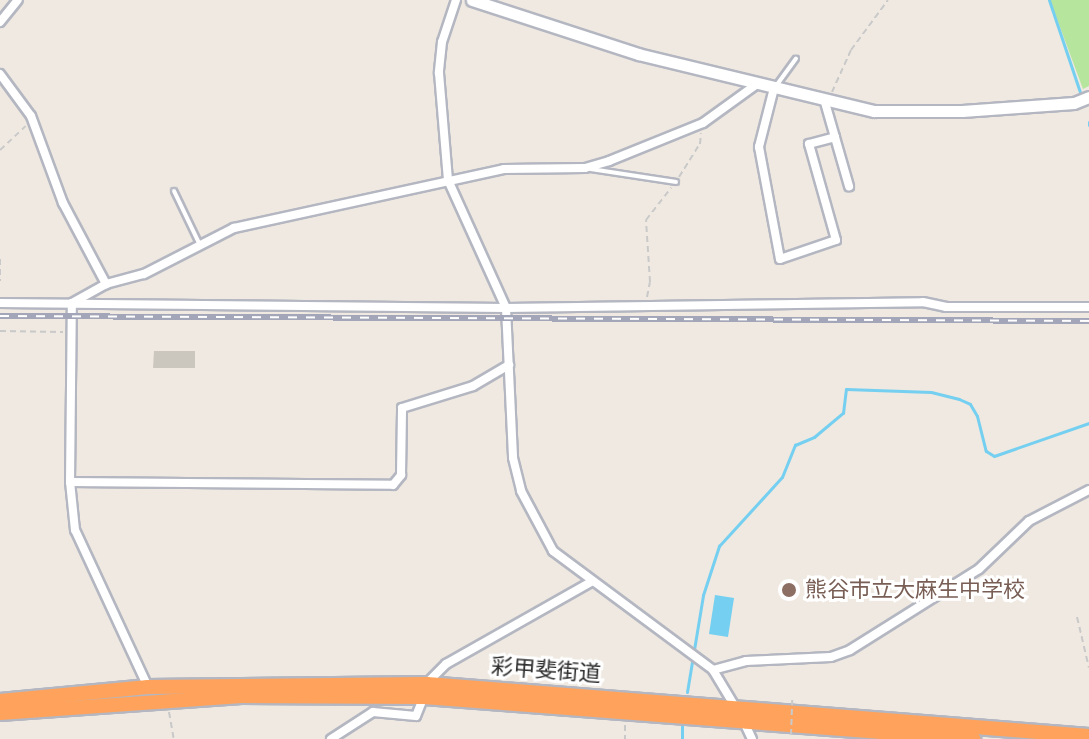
<!DOCTYPE html>
<meta charset="utf-8">
<style>
body{margin:0}
#map{position:relative;width:1089px;height:739px;overflow:hidden;background:#efe9e1;font-family:Roboto,"Noto Sans JP",sans-serif}
div>[style]{position:absolute}
[style*='--x']{left:calc(var(--x)*1px);top:calc(var(--y)*1px);width:calc(var(--w)*1px);rotate:calc(var(--a)*1deg)}
.green>*{inset:0;background:#b6e59e}
.water>*{inset:0;background:#75cff0}
.stream>*{height:3px;margin:-1.5px;padding:0 1.5px;transform-origin:1.5px;border-radius:1.5px;background:#75cff0}
.building>*{inset:0;background:#cbc7bf}
.path>*{height:2px;margin-top:-1px;transform-origin:0;background:repeating-linear-gradient(90deg,#c9c9c9 0 6px,transparent 0 10px)}
.roads{filter:drop-shadow(2px 0 #b4b7c1) drop-shadow(-2px 0 #b4b7c1) drop-shadow(0 2px #b4b7c1) drop-shadow(0 -2px #b4b7c1)}
.lane>*{height:4px;margin:-2px;padding:0 2px;transform-origin:2px;border-radius:2px;background:#fff}
.street>*{height:8px;margin:-4px;padding:0 4px;transform-origin:4px;border-radius:4px;background:#fff}
.secondary>*{height:11px;margin:-5.5px;padding:0 5.5px;transform-origin:5.5px;border-radius:5.5px;background:#fff}
.highway>*{height:14px;margin:-7px;padding:0 7px;transform-origin:7px;border-radius:7px;background:#ffa35c}
.rail>*{height:6px;margin-top:-3px;transform-origin:0;background:repeating-linear-gradient(90deg,#fff 0 9px,#a3a6b8 0 18px);box-sizing:border-box;border-block:2px solid #a3a6b8}
.path-bridge>*{height:2px;margin-top:-1px;transform-origin:0;background:repeating-linear-gradient(90deg,#c9c9c9 0 6px,transparent 0 10px)}
.dots>*{width:22px;height:22px;translate:-50% -50%;box-sizing:border-box;border:4px solid #fff;border-radius:50%}
span{translate:-50% -50%;white-space:nowrap;text-align:center;line-height:1.15;-webkit-text-stroke:6px #fff;paint-order:stroke}
.education-label{font-size:22px;color:#785e54}
.left{translate:0 -50%;text-align:left}
.street-label{font-size:22px;color:#2e2e2e}
</style>
<div id="map">
<div class="green">
<i style="clip-path:polygon(1050px 0,1089px 0,1089px 86px,1083px 89px)"></i>
</div>
<div class="water">
<i style="clip-path:polygon(715px 595px,734px 598px,728px 637px,709px 634px)"></i>
</div>
<div class="stream">
<i style="--x:1049;--y:0;--w:97;--a:71.4"></i>
<i style="--x:1089;--y:122;--w:3;--a:90"></i>
<i style="--x:687;--y:692;--w:98;--a:-80.6"></i>
<i style="--x:703;--y:595;--w:52;--a:-71.9"></i>
<i style="--x:719;--y:546;--w:93;--a:-47.6"></i>
<i style="--x:782;--y:477;--w:35;--a:-68"></i>
<i style="--x:795;--y:445;--w:21;--a:-23"></i>
<i style="--x:814;--y:437;--w:38;--a:-40"></i>
<i style="--x:843;--y:413;--w:24;--a:-83"></i>
<i style="--x:846;--y:389;--w:85;--a:2"></i>
<i style="--x:931;--y:392;--w:29;--a:14"></i>
<i style="--x:959;--y:399;--w:12;--a:24"></i>
<i style="--x:970;--y:404;--w:14;--a:60"></i>
<i style="--x:977;--y:416;--w:36;--a:76"></i>
<i style="--x:986;--y:451;--w:9;--a:32"></i>
<i style="--x:994;--y:456;--w:101;--a:-19.2"></i>
<i style="--x:682;--y:725;--w:14;--a:90"></i>
</div>
<div class="building">
<i style="clip-path:polygon(154px 351px,195px 351px,195px 368px,153px 368px)"></i>
</div>
<div class="path">
<i style="--x:832;--y:92;--w:46;--a:-65.7"></i>
<i style="--x:851;--y:50;--w:62;--a:-53.5"></i>
<i style="--x:0;--y:150;--w:35;--a:-43"></i>
<i style="--x:679;--y:177;--w:39;--a:-58"></i>
<i style="--x:700;--y:144;--w:11;--a:-85"></i>
<i style="--x:0;--y:259;--w:22;--a:90"></i>
<i style="--x:647;--y:297;--w:15;--a:-79"></i>
<i style="--x:650;--y:282;--w:62;--a:-93.7"></i>
<i style="--x:646;--y:220;--w:41;--a:-52"></i>
<i style="--x:0;--y:331;--w:63;--a:0.9"></i>
<i style="--x:1077;--y:617;--w:52;--a:76.8"></i>
<i style="--x:169;--y:712;--w:27;--a:80"></i>
<i style="--x:625;--y:725;--w:14;--a:90"></i>
</div>
<div class="roads">
<div class="lane">
<i style="--x:776;--y:86;--w:34;--a:-54"></i>
<i style="--x:591;--y:169;--w:86;--a:8.7"></i>
<i style="--x:174;--y:191;--w:58;--a:64.3"></i>
</div>
<div class="street">
<i style="--x:456;--y:0;--w:44;--a:108.4"></i>
<i style="--x:442;--y:42;--w:31;--a:96"></i>
<i style="--x:439;--y:73;--w:107;--a:85.2"></i>
<i style="--x:448;--y:180;--w:141;--a:65.6"></i>
<i style="--x:506;--y:308;--w:150;--a:87.3"></i>
<i style="--x:513;--y:458;--w:34;--a:76"></i>
<i style="--x:521;--y:491;--w:68;--a:61.9"></i>
<i style="--x:553;--y:551;--w:199;--a:36.6"></i>
<i style="--x:713;--y:670;--w:47;--a:59"></i>
<i style="--x:0;--y:22;--w:28;--a:-51"></i>
<i style="--x:0;--y:74;--w:52;--a:53.6"></i>
<i style="--x:31;--y:116;--w:93;--a:69.8"></i>
<i style="--x:63;--y:203;--w:92;--a:62"></i>
<i style="--x:774;--y:88;--w:61;--a:104.3"></i>
<i style="--x:759;--y:147;--w:114;--a:79.4"></i>
<i style="--x:780;--y:259;--w:59;--a:-18.7"></i>
<i style="--x:836;--y:240;--w:100;--a:-105.7"></i>
<i style="--x:809;--y:144;--w:27;--a:-15"></i>
<i style="--x:824;--y:99;--w:91;--a:74"></i>
<i style="--x:0;--y:303;--w:506;--a:0.57"></i>
<i style="--x:506;--y:308;--w:417;--a:-0.8"></i>
<i style="--x:923;--y:302;--w:24;--a:12"></i>
<i style="--x:946;--y:307;--w:143;--a:0"></i>
<i style="--x:70;--y:482;--w:323;--a:0.5"></i>
<i style="--x:393;--y:485;--w:13;--a:-51"></i>
<i style="--x:401;--y:475;--w:67;--a:-89.1"></i>
<i style="--x:402;--y:408;--w:74;--a:-17.2"></i>
<i style="--x:473;--y:386;--w:42;--a:-30.3"></i>
<i style="--x:713;--y:670;--w:34;--a:-15"></i>
<i style="--x:746;--y:661;--w:85;--a:-2.7"></i>
<i style="--x:831;--y:657;--w:20;--a:-20"></i>
<i style="--x:850;--y:650;--w:152;--a:-32.1"></i>
<i style="--x:979;--y:569;--w:69;--a:-43.8"></i>
<i style="--x:1029;--y:521;--w:68;--a:-27.3"></i>
<i style="--x:427;--y:683;--w:27;--a:-45"></i>
<i style="--x:446;--y:664;--w:167;--a:-29.5"></i>
<i style="--x:148;--y:687;--w:173;--a:-114.9"></i>
<i style="--x:75;--y:530;--w:48;--a:-95.9"></i>
<i style="--x:70;--y:482;--w:179;--a:-89.4"></i>
<i style="--x:72;--y:303;--w:39;--a:-29"></i>
<i style="--x:106;--y:284;--w:39;--a:-15"></i>
<i style="--x:144;--y:274;--w:101;--a:-27.1"></i>
<i style="--x:234;--y:228;--w:276;--a:-12.3"></i>
<i style="--x:504;--y:169;--w:81;--a:-0.7"></i>
<i style="--x:585;--y:168;--w:25;--a:-16"></i>
<i style="--x:609;--y:161;--w:101;--a:-22"></i>
<i style="--x:703;--y:123;--w:67;--a:-35.8"></i>
<i style="--x:744;--y:722;--w:19;--a:65"></i>
<i style="--x:331;--y:739;--w:50;--a:-32.7"></i>
<i style="--x:373;--y:712;--w:43;--a:5.3"></i>
<i style="--x:416;--y:716;--w:22;--a:-68"></i>
</div>
<div class="secondary">
<i style="--x:472;--y:0;--w:175;--a:18"></i>
<i style="--x:638;--y:54;--w:243;--a:13.6"></i>
<i style="--x:874;--y:111;--w:88;--a:0"></i>
<i style="--x:962;--y:111;--w:112;--a:-4.1"></i>
<i style="--x:1074;--y:103;--w:16;--a:-22"></i>
</div>
<div class="highway">
<i style="--x:0;--y:701;--w:149;--a:-5.4"></i>
<i style="--x:148;--y:687;--w:279;--a:-0.6"></i>
<i style="--x:427;--y:684;--w:664;--a:4.49"></i>
<i style="--x:0;--y:713;--w:242;--a:-4"></i>
<i style="--x:241;--y:696;--w:183;--a:0.3"></i>
<i style="--x:424;--y:697;--w:551;--a:4.37"></i>
</div>
</div>
<div class="rail">
<i style="--x:0;--y:316;--w:1089;--a:0.26"></i>
</div>
<div class="path-bridge">
<i style="--x:791;--y:735;--w:35;--a:-88"></i>
</div>
<div class="dots">
<i style="left:789px;top:590px;background:#8d6e63"></i>
</div>
<div class="education-label">
<span class="left" style="left:805px;top:590px">熊谷市立大麻生中学校</span>
</div>
<div class="street-label">
<span style="left:546px;top:670px;rotate:4deg">彩甲斐街道</span>
</div>
</div>
